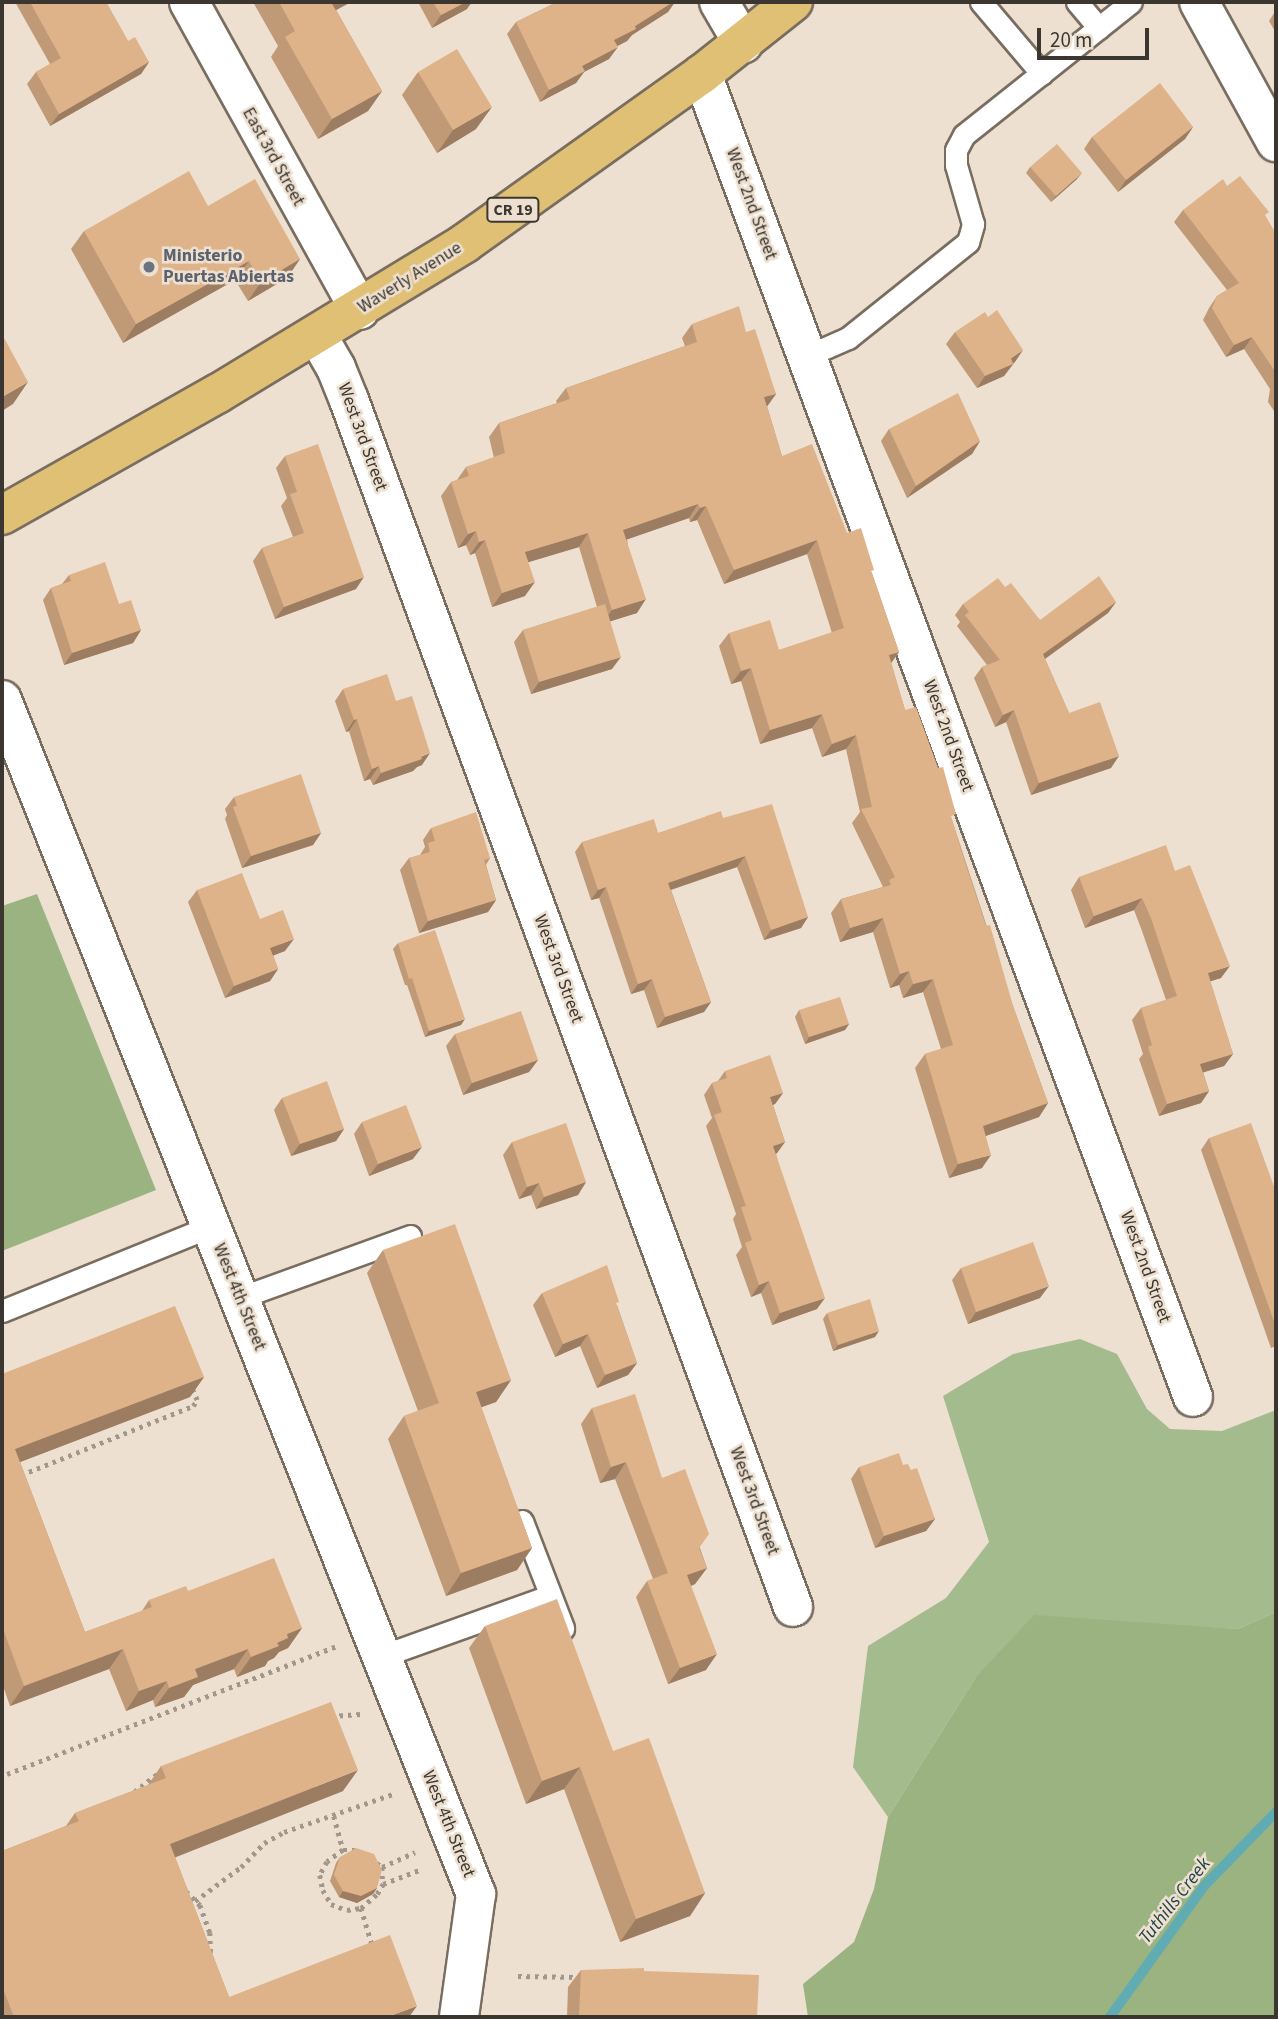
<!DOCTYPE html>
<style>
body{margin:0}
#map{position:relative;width:1278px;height:2019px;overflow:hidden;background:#ede0d1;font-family:"Source Sans 3",sans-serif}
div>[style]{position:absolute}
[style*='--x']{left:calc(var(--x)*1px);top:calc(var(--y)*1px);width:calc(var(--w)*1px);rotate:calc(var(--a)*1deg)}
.green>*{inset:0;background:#a4bb8d}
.forest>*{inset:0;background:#9bb381}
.stream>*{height:10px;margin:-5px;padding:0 5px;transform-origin:5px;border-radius:5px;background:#61acb3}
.path>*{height:4.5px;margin-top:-2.25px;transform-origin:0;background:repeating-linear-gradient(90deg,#a1978c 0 3.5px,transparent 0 8.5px)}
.roads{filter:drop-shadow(2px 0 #796d5f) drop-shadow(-2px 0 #796d5f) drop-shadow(0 2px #796d5f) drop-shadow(0 -2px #796d5f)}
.lane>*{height:21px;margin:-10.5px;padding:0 10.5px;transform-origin:10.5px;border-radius:10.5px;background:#fff}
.street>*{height:38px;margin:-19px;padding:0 19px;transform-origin:19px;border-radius:19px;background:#fff}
.primary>*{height:38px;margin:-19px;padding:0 19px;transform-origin:19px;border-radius:19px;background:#e0c075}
.wall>*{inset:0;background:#c09a77}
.shaded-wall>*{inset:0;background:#9c7d61}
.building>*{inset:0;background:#dfb38a}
.dots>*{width:19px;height:19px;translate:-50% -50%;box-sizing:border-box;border:4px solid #ede0d1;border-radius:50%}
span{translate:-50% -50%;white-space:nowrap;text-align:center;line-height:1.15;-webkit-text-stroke:5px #ede0d1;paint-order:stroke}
.shield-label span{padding:2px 5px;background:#ede0d1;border:2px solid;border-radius:5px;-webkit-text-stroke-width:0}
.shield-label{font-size:16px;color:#3b3630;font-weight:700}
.street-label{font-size:18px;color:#3b3630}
.worship-label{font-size:18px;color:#5b616d;font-weight:700}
.left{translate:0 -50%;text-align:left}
.water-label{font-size:19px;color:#1f4346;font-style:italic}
.frame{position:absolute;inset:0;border:4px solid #3b3630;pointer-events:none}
.scale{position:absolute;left:1037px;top:28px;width:112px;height:32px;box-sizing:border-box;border:4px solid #3b3630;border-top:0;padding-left:9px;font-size:21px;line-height:24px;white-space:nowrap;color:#3b3630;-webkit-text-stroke:5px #ede0d1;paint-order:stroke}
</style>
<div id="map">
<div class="green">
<i style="clip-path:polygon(1080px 1339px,1117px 1354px,1147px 1409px,1170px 1429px,1222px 1431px,1276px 1410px,1276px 1612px,1238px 1629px,1143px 1624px,976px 1677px,888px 1817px,853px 1767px,868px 1646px,946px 1598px,989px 1542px,943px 1396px,1013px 1354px)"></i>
</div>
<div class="forest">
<i style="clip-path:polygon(37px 894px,156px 1190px,2px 1251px,2px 906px)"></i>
<i style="clip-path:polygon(1276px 1612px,1276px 2017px,808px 2017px,803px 1984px,854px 1942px,874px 1889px,888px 1817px,976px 1677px,1034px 1615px,1238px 1629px)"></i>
</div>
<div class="stream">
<i style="--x:1110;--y:2017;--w:163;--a:-54.3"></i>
<i style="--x:1205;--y:1885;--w:102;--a:-45.8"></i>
</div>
<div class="path">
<i style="--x:21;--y:1475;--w:185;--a:-21.9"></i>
<i style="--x:193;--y:1406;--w:7;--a:-56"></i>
<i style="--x:197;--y:1400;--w:12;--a:-114"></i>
<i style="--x:331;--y:1716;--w:30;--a:-4"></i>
<i style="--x:7;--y:1774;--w:352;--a:-21.2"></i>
<i style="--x:134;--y:1792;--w:31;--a:-38"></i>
<i style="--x:334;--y:1816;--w:35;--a:75"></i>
<i style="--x:343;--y:1850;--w:20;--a:143"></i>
<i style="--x:327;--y:1862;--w:15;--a:118"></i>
<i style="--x:320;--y:1875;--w:15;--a:79"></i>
<i style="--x:323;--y:1890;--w:16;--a:60"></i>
<i style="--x:331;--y:1904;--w:17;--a:21"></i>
<i style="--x:347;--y:1910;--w:14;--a:-8"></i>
<i style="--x:361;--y:1908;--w:39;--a:73"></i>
<i style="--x:372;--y:1945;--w:3;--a:162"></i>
<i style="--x:343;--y:1850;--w:16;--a:0"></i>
<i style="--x:377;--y:1863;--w:6;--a:39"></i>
<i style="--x:382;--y:1867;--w:36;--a:-24"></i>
<i style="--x:382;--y:1867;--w:17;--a:87"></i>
<i style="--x:186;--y:1891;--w:20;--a:45"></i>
<i style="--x:200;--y:1905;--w:29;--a:70"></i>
<i style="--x:210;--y:1932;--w:24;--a:88"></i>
<i style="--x:195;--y:1901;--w:57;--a:-36.5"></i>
<i style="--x:241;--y:1867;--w:33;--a:-46"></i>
<i style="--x:264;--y:1843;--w:23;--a:-29"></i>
<i style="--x:284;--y:1832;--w:115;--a:-19.2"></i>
<i style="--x:361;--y:1908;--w:21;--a:-41"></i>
<i style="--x:377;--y:1894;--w:12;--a:-59"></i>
<i style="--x:383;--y:1884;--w:42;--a:-21"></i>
<i style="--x:518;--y:1976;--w:63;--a:0.9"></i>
</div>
<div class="roads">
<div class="lane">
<i style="--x:981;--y:2;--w:94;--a:49.7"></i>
<i style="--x:1077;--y:2;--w:34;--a:50"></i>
<i style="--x:807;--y:356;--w:45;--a:-23.7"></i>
<i style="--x:848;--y:338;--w:154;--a:-38.7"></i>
<i style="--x:968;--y:242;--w:19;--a:-74"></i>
<i style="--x:973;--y:224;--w:61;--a:-106.1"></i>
<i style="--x:956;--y:165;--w:15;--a:-90"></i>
<i style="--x:956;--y:150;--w:17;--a:-62"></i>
<i style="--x:964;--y:135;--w:213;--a:-38.5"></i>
<i style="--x:239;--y:1298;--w:182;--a:-19.9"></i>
<i style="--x:2;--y:1311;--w:226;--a:-22.1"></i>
<i style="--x:522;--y:1521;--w:115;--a:69"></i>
<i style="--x:382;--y:1656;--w:178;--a:-19.7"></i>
</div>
<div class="street">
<i style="--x:189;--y:2;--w:352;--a:61"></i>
<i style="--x:719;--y:2;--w:48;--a:59.7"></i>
<i style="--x:1199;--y:2;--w:160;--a:61.2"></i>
<i style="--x:702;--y:74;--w:1411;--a:69.64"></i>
<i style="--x:317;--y:335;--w:38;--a:60"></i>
<i style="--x:336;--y:368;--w:35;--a:68"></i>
<i style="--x:349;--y:400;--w:1286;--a:69.8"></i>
<i style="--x:2;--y:700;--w:1285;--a:68.35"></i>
<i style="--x:476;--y:1894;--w:124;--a:97.9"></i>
</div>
<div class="primary">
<i style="--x:2;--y:515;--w:247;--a:-29.4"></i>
<i style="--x:217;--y:394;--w:290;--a:-31.3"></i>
<i style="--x:465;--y:243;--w:291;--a:-35.5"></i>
<i style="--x:702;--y:74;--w:116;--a:-38.4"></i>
</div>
</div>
<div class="wall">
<i style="clip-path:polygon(15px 2px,106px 2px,128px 41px,149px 62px,141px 74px,50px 126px,27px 84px,36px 72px,50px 64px)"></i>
<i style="clip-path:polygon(253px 2px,351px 2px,336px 10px,382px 91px,368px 111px,318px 139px,271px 57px,278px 46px)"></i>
<i style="clip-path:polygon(418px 2px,466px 2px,467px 9px,432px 28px)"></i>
<i style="clip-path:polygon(557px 2px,675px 2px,668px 12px,632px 35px,627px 41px,617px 46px,609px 59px,584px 72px,576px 83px,540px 102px,507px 34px,516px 22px)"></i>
<i style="clip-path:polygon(1276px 10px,1276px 33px,1269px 21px)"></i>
<i style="clip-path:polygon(418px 72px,476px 129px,437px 153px,402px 95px)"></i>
<i style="clip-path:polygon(1193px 127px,1185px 139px,1118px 192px,1084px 149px,1092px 137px)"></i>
<i style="clip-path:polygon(1030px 167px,1077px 179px,1051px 202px,1026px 173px)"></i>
<i style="clip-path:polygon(1227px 186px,1265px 217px,1276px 234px,1276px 414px,1268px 402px,1270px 389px,1244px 349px,1226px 357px,1203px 320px,1209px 308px,1217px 296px,1227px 290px,1174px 222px,1183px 210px)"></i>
<i style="clip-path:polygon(208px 206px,300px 259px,287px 278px,248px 301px,235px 280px,123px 343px,71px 249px,84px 231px)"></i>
<i style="clip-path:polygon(692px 324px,746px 332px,776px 394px,767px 406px,782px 456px,847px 533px,872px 573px,899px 652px,891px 663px,905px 710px,952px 820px,1013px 1006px,1048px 1103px,1039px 1117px,986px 1136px,982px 1168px,949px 1178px,915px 1068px,925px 1054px,941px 1049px,923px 992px,903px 998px,899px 985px,890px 988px,873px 932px,840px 942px,831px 913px,841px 899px,883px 887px,852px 823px,860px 812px,846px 749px,822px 757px,812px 728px,760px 744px,741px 681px,731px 684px,719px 646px,729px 633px,779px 650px,832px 633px,807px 554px,724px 584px,697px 520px,690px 522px,689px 518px,627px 539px,637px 613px,610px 621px,612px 669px,531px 694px,514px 642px,523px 630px,597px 607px,579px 547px,528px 562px,525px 596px,492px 607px,475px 553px,470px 555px,466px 545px,458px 548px,441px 496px,451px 482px,457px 480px,466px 467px,494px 458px,489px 437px,499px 423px,557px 403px,556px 401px,566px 388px,685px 346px,682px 338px)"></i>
<i style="clip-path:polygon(955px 332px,1015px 362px,1004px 376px,977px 388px,946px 344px)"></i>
<i style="clip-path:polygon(889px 429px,980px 441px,972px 454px,907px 498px,881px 441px)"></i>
<i style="clip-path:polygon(285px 456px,356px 589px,275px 619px,253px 561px,262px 548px,293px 537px,281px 506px,287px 498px,276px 468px)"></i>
<i style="clip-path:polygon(69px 575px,119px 604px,141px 630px,133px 643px,64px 665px,43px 600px,51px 588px,62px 584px)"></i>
<i style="clip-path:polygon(1005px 587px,1040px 620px,1116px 602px,1108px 613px,1045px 659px,1069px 713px,1111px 768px,1031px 795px,1006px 722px,995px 727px,974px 678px,982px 667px,987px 665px,957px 626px,960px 622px,955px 615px,963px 604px)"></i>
<i style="clip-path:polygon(343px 689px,396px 701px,422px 765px,417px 767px,413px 771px,373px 785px,370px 779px,364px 781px,349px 731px,346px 732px,335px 701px)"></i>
<i style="clip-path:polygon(234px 797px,321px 833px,313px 845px,242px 868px,225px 819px,227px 815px,225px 809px)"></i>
<i style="clip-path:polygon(723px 818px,808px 917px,801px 928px,764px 940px,737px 867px,671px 890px,711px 1002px,704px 1012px,657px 1028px,644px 990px,631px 994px,599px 898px,591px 900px,575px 852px,582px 842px,658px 833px)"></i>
<i style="clip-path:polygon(431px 828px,490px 858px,486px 865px,496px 900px,488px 912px,419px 933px,400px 870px,409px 858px,420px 855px,425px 847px,423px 840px)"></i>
<i style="clip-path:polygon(1175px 871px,1221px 978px,1210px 981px,1233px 1054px,1224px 1066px,1203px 1072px,1209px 1091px,1201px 1103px,1159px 1116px,1139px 1059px,1143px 1054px,1132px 1020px,1141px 1008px,1166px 1000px,1142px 931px,1134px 910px,1085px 928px,1071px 890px,1079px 877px)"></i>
<i style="clip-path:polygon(197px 890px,260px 919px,285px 951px,273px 955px,278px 969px,270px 981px,225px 998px,188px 902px)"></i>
<i style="clip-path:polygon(398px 943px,461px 1025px,425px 1037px,407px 985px,405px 985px,393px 949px)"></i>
<i style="clip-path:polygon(799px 1010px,849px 1024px,845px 1030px,805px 1044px,795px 1017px)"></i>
<i style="clip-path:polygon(455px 1034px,538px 1060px,529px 1072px,463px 1095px,446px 1046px)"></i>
<i style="clip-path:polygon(725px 1071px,783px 1093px,775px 1104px,773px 1105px,785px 1142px,777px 1153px,776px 1154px,817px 1309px,772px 1325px,761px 1293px,751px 1297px,736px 1255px,742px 1247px,733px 1219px,736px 1214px,706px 1126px,712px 1118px,704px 1095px,712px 1083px,718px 1081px)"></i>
<i style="clip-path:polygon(282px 1098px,344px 1129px,336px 1141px,291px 1156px,274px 1110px)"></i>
<i style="clip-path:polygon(362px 1122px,413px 1159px,369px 1176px,354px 1134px)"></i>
<i style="clip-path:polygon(1209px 1138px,1276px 1192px,1276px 1346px,1271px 1348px,1201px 1150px)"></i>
<i style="clip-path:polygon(512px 1142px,586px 1182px,578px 1195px,536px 1209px,531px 1195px,519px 1199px,503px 1155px)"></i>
<i style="clip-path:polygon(383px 1250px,511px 1380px,496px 1402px,481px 1407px,532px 1548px,517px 1570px,446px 1596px,388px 1439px,404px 1416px,418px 1411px,367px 1273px)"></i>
<i style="clip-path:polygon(961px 1268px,1040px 1298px,968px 1324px,952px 1280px)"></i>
<i style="clip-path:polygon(542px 1293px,617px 1305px,637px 1363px,628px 1375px,597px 1388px,580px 1346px,555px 1357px,533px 1305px)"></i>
<i style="clip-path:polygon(827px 1313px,875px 1337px,833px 1351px,823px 1319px)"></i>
<i style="clip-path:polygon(2px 1374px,204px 1377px,190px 1397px,20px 1462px,85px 1632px,142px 1611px,149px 1600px,188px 1591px,302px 1628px,288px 1648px,279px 1652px,274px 1658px,268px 1661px,265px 1666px,237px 1677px,234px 1669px,193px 1685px,184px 1697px,155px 1707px,153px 1700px,126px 1711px,109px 1669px,10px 1706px,2px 1683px)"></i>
<i style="clip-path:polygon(592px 1408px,662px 1478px,700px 1548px,707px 1568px,695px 1584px,691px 1586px,706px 1670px,668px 1684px,636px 1597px,647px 1581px,653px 1579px,615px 1479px,600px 1483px,581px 1424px)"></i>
<i style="clip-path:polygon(903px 1465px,935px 1519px,926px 1531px,875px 1548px,851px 1479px,859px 1467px)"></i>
<i style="clip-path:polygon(485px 1626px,613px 1751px,705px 1893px,690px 1916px,620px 1942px,564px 1789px,526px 1804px,469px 1648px)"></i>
<i style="clip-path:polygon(161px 1766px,343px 1791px,175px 1857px,229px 1997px,409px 2017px,2px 2017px,2px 1851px,66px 1826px,75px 1813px,148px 1785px)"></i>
<i style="clip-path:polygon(340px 1857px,377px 1888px,373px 1894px,357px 1903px,339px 1897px,330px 1881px,336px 1863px)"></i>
<i style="clip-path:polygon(581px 1970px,644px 1971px,757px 2017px,567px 2017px,568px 1987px)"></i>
</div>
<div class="shaded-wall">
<i style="clip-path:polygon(330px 2px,351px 2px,316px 21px)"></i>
<i style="clip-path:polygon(466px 2px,472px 2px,467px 9px,432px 28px,441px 15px)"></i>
<i style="clip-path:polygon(673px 2px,675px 2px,668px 12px,632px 35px,627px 41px,606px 52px,614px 40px)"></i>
<i style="clip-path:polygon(618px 47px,609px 59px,584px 72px,576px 83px,540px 102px,549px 90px,582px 66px)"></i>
<i style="clip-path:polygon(149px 62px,141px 74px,50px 126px,59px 114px)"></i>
<i style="clip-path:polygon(382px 91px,368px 111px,318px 139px,332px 119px)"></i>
<i style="clip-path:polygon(492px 107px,476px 129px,437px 153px,453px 130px)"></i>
<i style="clip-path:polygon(1193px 127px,1185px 139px,1118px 192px,1126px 180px)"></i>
<i style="clip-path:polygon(1082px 173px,1077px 179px,1051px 202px,1056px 196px)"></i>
<i style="clip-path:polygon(300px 259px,287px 278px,248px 301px,261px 282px)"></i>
<i style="clip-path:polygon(249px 261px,235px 280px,123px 343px,136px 324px)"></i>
<i style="clip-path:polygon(1252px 337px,1244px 349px,1226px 357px,1234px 345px)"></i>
<i style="clip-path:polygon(1023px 350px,1015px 362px,1011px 364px,1013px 364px,1004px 376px,977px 388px,985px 376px)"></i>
<i style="clip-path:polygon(28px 382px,13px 404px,2px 411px,2px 397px)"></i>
<i style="clip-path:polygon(776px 394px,766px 408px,764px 397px)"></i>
<i style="clip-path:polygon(980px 441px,972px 454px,907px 498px,916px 486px)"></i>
<i style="clip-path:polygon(698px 504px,689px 518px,614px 544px,623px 530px)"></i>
<i style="clip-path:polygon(706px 506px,697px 520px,690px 522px,700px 508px)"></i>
<i style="clip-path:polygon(476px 531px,466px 545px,458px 548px,468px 534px)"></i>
<i style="clip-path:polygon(588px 533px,579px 547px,516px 566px,525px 552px)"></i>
<i style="clip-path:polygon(485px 540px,475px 553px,470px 555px,479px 542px)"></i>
<i style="clip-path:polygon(817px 540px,807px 554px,724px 584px,734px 570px)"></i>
<i style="clip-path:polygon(364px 577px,356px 589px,275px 619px,284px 607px)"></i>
<i style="clip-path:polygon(535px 582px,525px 596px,492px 607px,502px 593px)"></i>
<i style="clip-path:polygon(646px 599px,637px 613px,602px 624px,612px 610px)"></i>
<i style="clip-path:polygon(1116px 602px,1108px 613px,1035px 666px,1043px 654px)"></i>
<i style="clip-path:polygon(141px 630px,133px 643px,64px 665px,72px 653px)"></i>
<i style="clip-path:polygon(899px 652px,889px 666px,889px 655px)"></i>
<i style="clip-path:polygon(621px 657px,612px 669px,531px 694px,539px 682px)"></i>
<i style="clip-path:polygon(751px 668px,741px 681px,731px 684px,741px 671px)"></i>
<i style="clip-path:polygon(1014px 710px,1006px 722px,995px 727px,1003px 715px)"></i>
<i style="clip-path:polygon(822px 714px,812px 728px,760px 744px,770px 730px)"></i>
<i style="clip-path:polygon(357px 719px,349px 731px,346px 732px,354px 720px)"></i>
<i style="clip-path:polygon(856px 735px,846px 749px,822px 757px,832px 744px)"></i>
<i style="clip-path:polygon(430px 753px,422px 765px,417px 767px,413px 771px,373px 785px,381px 773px)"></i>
<i style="clip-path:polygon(1119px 756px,1111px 768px,1031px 795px,1039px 783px)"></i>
<i style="clip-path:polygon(379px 766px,370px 779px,364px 781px,372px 769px)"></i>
<i style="clip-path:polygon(321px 833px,313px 845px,242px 868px,251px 856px)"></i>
<i style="clip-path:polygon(745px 856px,737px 867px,661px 893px,668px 883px)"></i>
<i style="clip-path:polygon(606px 887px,599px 898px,591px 900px,598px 890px)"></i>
<i style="clip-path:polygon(1142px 898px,1134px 910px,1085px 928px,1094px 916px)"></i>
<i style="clip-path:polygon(496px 900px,488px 912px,419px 933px,428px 921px)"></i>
<i style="clip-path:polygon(808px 917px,801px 928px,764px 940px,771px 930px)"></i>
<i style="clip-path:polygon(883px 918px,873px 932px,840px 942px,850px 928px)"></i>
<i style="clip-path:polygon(294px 939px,285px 951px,262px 960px,270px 948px)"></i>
<i style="clip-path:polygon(1230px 966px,1221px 978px,1199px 985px,1208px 973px)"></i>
<i style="clip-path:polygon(278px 969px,270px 981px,225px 998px,234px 986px)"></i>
<i style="clip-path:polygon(909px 971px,899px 985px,890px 988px,900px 974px)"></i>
<i style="clip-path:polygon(652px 979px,644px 990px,631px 994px,638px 984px)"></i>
<i style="clip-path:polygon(933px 979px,923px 992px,903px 998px,913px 984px)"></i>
<i style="clip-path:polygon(711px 1002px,704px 1012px,657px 1028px,665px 1017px)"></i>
<i style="clip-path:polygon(465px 1019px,461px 1025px,425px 1037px,429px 1031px)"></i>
<i style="clip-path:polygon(849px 1024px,845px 1030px,805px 1044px,809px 1037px)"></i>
<i style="clip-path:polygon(1233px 1054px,1224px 1066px,1192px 1076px,1200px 1064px)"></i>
<i style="clip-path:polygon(538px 1060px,529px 1072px,463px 1095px,472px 1083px)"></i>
<i style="clip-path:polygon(1209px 1091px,1201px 1103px,1159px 1116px,1167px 1104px)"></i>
<i style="clip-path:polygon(783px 1093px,775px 1104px,762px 1109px,770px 1097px)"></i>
<i style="clip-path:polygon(1048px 1103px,1039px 1117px,974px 1140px,983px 1126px)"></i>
<i style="clip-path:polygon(344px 1129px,336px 1141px,291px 1156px,300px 1144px)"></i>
<i style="clip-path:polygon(785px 1142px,777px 1153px,765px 1158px,773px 1146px)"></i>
<i style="clip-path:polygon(422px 1147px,413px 1159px,369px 1176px,378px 1164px)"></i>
<i style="clip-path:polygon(991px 1155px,982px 1168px,949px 1178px,958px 1164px)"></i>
<i style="clip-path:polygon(586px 1182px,578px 1195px,536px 1209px,544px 1197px)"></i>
<i style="clip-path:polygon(539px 1183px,531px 1195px,519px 1199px,527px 1187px)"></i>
<i style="clip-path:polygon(769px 1281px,761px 1293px,751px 1297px,759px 1285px)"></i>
<i style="clip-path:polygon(1049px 1286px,1040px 1298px,968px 1324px,976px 1312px)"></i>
<i style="clip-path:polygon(825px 1298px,817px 1309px,772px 1325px,780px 1313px)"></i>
<i style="clip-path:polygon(879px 1331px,875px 1337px,833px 1351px,838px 1345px)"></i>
<i style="clip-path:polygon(588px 1334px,580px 1346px,555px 1357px,563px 1344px)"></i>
<i style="clip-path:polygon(637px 1363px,628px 1375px,597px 1388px,605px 1375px)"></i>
<i style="clip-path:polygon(204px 1377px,190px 1397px,2px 1469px,15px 1449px)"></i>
<i style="clip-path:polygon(511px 1380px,496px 1402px,460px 1415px,476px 1392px)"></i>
<i style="clip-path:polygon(626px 1462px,615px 1479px,600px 1483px,611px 1467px)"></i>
<i style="clip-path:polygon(935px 1519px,926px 1531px,875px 1548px,884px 1536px)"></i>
<i style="clip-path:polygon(532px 1548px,517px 1570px,446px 1596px,461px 1573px)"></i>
<i style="clip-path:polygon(707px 1568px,695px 1584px,676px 1592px,687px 1575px)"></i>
<i style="clip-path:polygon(302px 1628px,288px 1648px,279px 1652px,274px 1658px,268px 1661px,265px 1666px,237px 1677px,251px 1657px,277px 1643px,287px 1634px)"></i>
<i style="clip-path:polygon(123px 1649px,109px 1669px,10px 1706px,24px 1686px)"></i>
<i style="clip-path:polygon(248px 1649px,234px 1669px,193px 1685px,184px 1697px,155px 1707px,169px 1688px,195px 1669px)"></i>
<i style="clip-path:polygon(717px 1654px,706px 1670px,668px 1684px,680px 1668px)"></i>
<i style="clip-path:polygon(167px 1681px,153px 1700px,126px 1711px,139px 1691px)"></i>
<i style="clip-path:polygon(580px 1767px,564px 1789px,526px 1804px,542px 1781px)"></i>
<i style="clip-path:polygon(358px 1770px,343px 1791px,156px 1865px,170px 1844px)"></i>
<i style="clip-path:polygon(377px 1888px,373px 1894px,357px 1903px,339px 1897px,343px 1891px)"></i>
<i style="clip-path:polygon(705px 1893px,690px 1916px,620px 1942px,636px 1919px)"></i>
<i style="clip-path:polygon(417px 2006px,409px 2017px,387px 2017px)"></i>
</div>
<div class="building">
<i style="clip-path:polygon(30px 2px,106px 2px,128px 41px,135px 37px,149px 62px,59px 114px,36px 72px,61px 58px)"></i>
<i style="clip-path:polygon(279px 2px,331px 2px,382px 91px,332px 119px,285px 37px,295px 31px)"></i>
<i style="clip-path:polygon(433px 2px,466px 2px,441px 15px)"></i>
<i style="clip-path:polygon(557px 2px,673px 2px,635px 26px,636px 29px,614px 40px,618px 47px,582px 66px,585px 71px,549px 90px,516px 22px)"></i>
<i style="clip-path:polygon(457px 49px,492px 107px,453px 130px,418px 72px)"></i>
<i style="clip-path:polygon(1160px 83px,1193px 127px,1126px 180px,1092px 137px)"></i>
<i style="clip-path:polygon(1057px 144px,1082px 173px,1056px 196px,1030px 167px)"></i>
<i style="clip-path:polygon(189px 171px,208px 206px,255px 179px,300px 259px,261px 282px,249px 261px,136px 324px,84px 231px)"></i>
<i style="clip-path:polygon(1240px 176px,1269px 212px,1265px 215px,1276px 234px,1276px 373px,1252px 337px,1234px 345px,1212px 308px,1217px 296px,1239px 283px,1183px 210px,1223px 179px,1227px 186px)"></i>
<i style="clip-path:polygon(739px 306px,746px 332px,755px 329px,776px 394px,764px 397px,782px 456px,812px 444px,847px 533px,861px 528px,874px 570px,871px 571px,899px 652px,889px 655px,905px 710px,916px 707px,938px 768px,943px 767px,956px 814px,951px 816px,962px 853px,986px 926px,990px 925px,1013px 1006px,1048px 1103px,983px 1126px,991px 1155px,958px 1164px,925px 1054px,953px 1045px,933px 979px,913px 984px,909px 971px,900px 974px,883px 918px,850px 928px,841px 899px,891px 885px,889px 880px,895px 877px,861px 809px,872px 807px,856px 735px,832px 744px,822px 714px,770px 730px,751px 668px,741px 671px,729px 633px,770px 620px,779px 650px,844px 628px,817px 540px,734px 570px,706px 506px,700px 508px,698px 504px,623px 530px,646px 599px,612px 610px,588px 533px,525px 552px,535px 582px,502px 593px,485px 540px,479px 542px,476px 531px,468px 534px,451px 482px,469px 476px,466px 467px,505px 453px,499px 423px,570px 399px,566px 388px,697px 342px,692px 324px)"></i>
<i style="clip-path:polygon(997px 310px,1023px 350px,1011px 358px,1013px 364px,985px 376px,955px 332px,985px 312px,988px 317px)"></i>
<i style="clip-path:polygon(2px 334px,28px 382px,2px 397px)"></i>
<i style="clip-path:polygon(958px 393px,980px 441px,916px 486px,889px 429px)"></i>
<i style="clip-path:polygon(318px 444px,364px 577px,284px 607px,262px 548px,304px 533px,290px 494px,297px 492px,285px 456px)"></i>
<i style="clip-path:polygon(105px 562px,119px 604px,131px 600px,141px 630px,72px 653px,51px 588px,71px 581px,69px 575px)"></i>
<i style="clip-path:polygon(1099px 576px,1116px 602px,1043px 654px,1069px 713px,1100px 702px,1119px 756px,1039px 783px,1014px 710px,1003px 715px,982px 667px,1000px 660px,965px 615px,969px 612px,963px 604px,998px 578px,1005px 587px,1011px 583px,1040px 620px)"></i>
<i style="clip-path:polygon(605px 604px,621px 657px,539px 682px,523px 630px)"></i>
<i style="clip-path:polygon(387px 674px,396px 701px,412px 696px,430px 753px,421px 756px,422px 759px,381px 773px,379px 766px,372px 769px,357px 719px,354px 720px,343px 689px)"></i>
<i style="clip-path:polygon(301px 774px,321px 833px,251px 856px,233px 807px,237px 806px,234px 797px)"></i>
<i style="clip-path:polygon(772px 804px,808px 917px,771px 930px,745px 856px,668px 883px,711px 1002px,665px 1017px,652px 979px,638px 984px,606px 887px,598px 890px,582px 842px,654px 819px,658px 833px,721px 811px,723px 818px)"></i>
<i style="clip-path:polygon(476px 812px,490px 858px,484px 860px,496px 900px,428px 921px,409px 858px,430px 852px,428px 843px,435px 841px,431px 828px)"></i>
<i style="clip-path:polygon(1166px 845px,1175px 871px,1190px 865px,1230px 966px,1208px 973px,1233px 1054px,1200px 1064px,1209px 1091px,1167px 1104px,1148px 1047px,1152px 1045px,1141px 1008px,1177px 996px,1151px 918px,1142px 898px,1094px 916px,1079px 877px)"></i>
<i style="clip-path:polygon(242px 873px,260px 919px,283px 910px,294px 939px,270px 948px,278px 969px,234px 986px,197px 890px)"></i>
<i style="clip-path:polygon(435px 930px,465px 1019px,429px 1031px,412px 978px,409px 979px,398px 943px)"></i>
<i style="clip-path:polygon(840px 997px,849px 1024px,809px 1037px,799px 1010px)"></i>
<i style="clip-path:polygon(521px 1011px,538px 1060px,472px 1083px,455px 1034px)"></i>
<i style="clip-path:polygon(770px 1055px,783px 1093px,770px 1097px,785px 1142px,773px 1146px,825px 1298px,780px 1313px,769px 1281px,759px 1285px,745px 1243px,752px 1240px,741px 1207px,746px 1206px,714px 1115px,722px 1112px,712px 1083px,727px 1078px,725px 1071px)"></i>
<i style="clip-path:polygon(327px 1081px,344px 1129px,300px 1144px,282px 1098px)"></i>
<i style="clip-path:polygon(406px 1105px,422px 1147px,378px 1164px,362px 1122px)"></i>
<i style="clip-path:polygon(566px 1123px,586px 1182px,544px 1197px,539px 1183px,527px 1187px,512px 1142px)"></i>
<i style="clip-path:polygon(1251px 1123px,1276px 1192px,1276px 1327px,1209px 1138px)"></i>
<i style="clip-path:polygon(455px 1224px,511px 1380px,476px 1392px,532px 1548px,461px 1573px,404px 1416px,439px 1403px,383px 1250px)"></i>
<i style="clip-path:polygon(1033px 1242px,1049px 1286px,976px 1312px,961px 1268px)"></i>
<i style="clip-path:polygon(607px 1265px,619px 1302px,616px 1303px,637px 1363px,605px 1375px,588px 1334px,563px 1344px,542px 1293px)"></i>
<i style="clip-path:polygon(870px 1299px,879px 1331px,838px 1345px,827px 1313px)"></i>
<i style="clip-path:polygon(175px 1306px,204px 1377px,15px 1449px,85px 1632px,152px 1607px,149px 1600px,186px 1586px,188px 1591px,274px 1558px,302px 1628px,287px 1634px,288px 1638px,277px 1643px,279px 1646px,251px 1657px,248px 1649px,195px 1669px,198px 1677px,169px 1688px,167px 1681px,139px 1691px,123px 1649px,24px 1686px,2px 1626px,2px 1374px)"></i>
<i style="clip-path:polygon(635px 1394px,662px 1478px,685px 1469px,709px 1534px,699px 1548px,707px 1568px,687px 1575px,717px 1654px,680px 1668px,647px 1581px,668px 1573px,626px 1462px,611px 1467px,592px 1408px)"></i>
<i style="clip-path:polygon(899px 1453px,903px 1465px,908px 1464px,911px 1470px,917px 1468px,935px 1519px,884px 1536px,859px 1467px)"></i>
<i style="clip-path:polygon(557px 1599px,613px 1751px,649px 1738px,705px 1893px,636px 1919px,580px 1767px,542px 1781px,485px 1626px)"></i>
<i style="clip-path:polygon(331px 1702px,358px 1770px,170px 1844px,229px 1997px,390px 1935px,417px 2006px,387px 2017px,14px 2017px,2px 1986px,2px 1851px,79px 1821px,75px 1813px,166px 1778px,161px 1766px)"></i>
<i style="clip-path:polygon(356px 1848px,374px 1854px,382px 1870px,377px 1888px,361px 1896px,343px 1891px,334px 1875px,340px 1857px)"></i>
<i style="clip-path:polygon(644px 1968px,644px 1971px,759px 1975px,757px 2017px,579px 2017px,581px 1970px)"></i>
</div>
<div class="dots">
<i style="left:149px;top:267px;background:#6b7280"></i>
</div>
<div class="shield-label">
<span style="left:513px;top:210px">CR 19</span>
</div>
<div class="street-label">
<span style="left:273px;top:157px;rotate:61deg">East 3rd Street</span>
<span style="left:751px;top:204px;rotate:70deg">West 2nd Street</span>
<span style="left:410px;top:278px;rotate:-32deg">Waverly Avenue</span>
<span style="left:362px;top:437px;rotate:70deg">West 3rd Street</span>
<span style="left:948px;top:736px;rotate:70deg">West 2nd Street</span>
<span style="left:558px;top:969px;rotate:70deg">West 3rd Street</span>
<span style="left:1145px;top:1267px;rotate:70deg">West 2nd Street</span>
<span style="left:239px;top:1297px;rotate:68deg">West 4th Street</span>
<span style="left:754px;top:1501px;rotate:70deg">West 3rd Street</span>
<span style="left:448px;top:1824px;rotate:68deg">West 4th Street</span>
</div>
<div class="worship-label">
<span class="left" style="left:163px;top:267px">Ministerio<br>Puertas Abiertas</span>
</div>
<div class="water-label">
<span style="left:1175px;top:1901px;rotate:-52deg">Tuthills Creek</span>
</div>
<div class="frame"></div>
<div class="scale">20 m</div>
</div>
